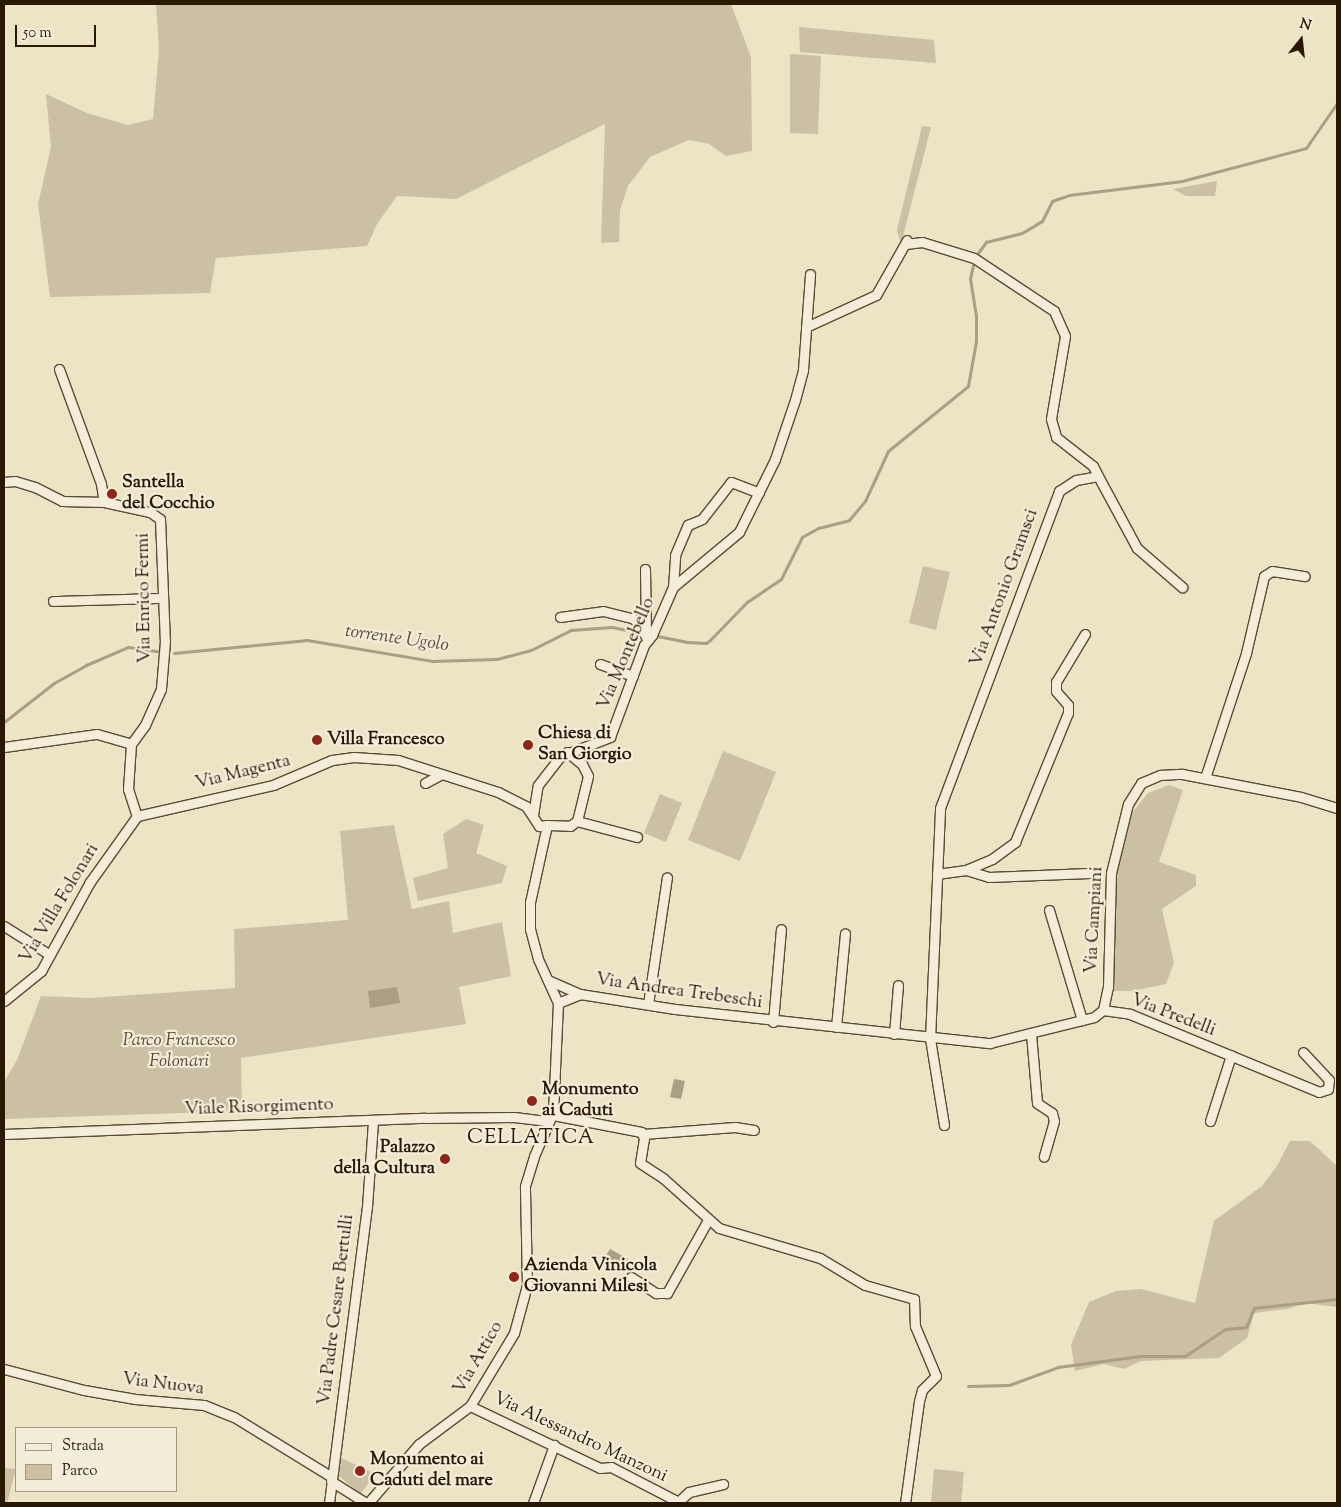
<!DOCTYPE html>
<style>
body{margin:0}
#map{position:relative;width:1341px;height:1507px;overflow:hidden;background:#ede3c5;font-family:"Sorts Mill Goudy",serif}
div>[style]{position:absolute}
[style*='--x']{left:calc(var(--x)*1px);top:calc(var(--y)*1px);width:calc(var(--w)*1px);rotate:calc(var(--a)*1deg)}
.green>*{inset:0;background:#ccc0a4}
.water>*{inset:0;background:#aa9e83}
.stream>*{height:3px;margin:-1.5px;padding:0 1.5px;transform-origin:1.5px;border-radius:1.5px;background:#aa9e83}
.roads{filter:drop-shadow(1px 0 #5a4b33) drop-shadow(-1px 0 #5a4b33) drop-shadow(0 1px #5a4b33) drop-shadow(0 -1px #5a4b33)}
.minor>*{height:9px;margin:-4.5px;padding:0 4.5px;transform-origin:4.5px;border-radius:4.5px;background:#f3edd9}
.dots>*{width:14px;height:14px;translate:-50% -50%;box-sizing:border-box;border:2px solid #f3edd9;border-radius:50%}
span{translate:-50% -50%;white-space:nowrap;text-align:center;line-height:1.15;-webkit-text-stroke:4.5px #f3edd9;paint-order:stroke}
.poi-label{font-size:18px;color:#291802;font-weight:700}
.left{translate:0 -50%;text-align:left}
.right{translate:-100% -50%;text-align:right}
.street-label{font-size:18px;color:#291802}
.park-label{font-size:18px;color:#5a4a33;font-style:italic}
.water-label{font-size:19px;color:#5d4e36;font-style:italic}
.quarter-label{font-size:20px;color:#291802;letter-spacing:1px}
.frame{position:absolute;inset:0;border:5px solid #291802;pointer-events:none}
.legend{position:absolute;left:15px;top:1427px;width:162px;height:65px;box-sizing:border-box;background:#f3edd9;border:1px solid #a29883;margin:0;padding:6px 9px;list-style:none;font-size:15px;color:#291802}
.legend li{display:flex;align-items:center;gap:10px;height:25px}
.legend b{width:25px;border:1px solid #a29883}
.north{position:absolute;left:1276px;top:15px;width:50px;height:50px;-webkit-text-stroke:4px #f3edd9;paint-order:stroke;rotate:16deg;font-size:14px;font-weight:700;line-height:20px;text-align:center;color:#291802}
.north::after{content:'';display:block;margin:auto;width:18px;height:22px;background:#291802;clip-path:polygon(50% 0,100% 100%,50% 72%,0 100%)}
.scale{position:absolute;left:15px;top:25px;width:81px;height:22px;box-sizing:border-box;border:2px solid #291802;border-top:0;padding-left:6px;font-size:15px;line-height:18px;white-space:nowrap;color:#291802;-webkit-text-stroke:4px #f3edd9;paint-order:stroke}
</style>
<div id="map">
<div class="green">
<i style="clip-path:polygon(156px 4px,731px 4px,751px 57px,752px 151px,726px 156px,709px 144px,689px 140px,650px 157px,628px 186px,620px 210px,619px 242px,601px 243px,605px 124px,456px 199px,397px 196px,377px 224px,367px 246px,216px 258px,210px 293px,50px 297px,38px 204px,51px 147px,46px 94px,87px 113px,128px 125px,153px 119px,159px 50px)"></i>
<i style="clip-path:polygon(799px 27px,934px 40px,936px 63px,800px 52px)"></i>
<i style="clip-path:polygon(790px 54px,821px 56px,818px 134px,790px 133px)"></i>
<i style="clip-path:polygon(922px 126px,931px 127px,901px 244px,897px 230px)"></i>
<i style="clip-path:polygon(1217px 181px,1215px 196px,1186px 196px,1173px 189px)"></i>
<i style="clip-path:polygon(923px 566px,950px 572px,936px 630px,909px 623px)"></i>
<i style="clip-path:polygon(723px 751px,776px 772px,740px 861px,688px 840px)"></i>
<i style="clip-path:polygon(1169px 785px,1183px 790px,1159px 862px,1196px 875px,1196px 886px,1162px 909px,1174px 963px,1166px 984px,1132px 991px,1112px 991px,1115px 879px,1120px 843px,1132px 813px,1148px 793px)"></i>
<i style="clip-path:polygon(660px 794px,682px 803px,666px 842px,644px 833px)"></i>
<i style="clip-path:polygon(466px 819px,484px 825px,476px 853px,507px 866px,502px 883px,418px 901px,413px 878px,448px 868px,443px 834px)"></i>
<i style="clip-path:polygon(394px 825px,412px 909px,449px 901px,453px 933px,502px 922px,511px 976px,459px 987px,466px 1024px,241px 1058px,242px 1111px,4px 1119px,4px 1082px,17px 1060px,41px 996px,90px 998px,235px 988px,234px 929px,348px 920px,340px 831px)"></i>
<i style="clip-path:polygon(1290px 1141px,1310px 1141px,1337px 1166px,1337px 1307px,1305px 1303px,1287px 1309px,1254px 1313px,1247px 1338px,1219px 1358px,1141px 1361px,1124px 1369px,1104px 1364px,1075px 1371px,1071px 1345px,1089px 1302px,1116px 1291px,1141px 1289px,1195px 1303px,1214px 1221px,1262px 1186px,1277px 1166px)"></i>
<i style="clip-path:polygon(341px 1458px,376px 1474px,360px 1494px,339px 1476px)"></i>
<i style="clip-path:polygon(4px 1468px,16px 1469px,7px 1503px,4px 1503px)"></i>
<i style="clip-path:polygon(934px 1469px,964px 1472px,961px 1503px,931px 1503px)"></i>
</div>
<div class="water">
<i style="clip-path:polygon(397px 987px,400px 1003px,370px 1008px,368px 991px)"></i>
<i style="clip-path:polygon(674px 1079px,685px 1081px,681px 1099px,670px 1097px)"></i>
<i style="clip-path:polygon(610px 1249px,628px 1259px,623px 1267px,605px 1257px)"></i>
</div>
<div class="stream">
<i style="--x:978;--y:253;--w:14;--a:-54"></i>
<i style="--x:986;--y:242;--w:37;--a:-14"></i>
<i style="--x:1022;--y:233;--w:23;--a:-31"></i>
<i style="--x:1042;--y:221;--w:22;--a:-63"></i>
<i style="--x:1052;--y:201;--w:18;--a:-19"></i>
<i style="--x:1069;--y:195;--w:114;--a:-7.1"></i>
<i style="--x:1182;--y:181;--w:128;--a:-14.9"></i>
<i style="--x:1306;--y:148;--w:55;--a:-55.4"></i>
<i style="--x:657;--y:636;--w:31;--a:11"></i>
<i style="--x:687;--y:642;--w:19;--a:3"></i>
<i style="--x:706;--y:643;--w:5;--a:-37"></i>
<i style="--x:710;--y:640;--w:53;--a:-45.8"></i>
<i style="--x:747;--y:602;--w:41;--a:-34.1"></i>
<i style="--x:781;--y:579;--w:47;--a:-63.4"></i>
<i style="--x:802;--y:537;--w:18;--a:-29"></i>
<i style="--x:818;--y:528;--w:32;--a:-14"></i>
<i style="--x:849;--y:520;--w:25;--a:-50"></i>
<i style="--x:865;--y:501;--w:55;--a:-65.3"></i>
<i style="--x:888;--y:451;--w:103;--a:-39.1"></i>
<i style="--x:968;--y:386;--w:46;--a:-79.9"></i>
<i style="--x:976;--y:341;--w:25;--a:-90"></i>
<i style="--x:976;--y:316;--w:37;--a:-99"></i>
<i style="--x:970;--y:279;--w:14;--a:-78"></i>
<i style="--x:174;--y:653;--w:134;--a:-5.6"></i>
<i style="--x:307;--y:640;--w:128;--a:9.5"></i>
<i style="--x:433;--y:661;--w:64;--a:-1.8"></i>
<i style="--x:497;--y:659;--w:35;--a:-15"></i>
<i style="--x:531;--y:650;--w:45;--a:-26.6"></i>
<i style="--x:571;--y:630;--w:41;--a:-4.2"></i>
<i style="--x:612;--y:627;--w:29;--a:12"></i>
<i style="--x:4;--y:722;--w:63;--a:-38"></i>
<i style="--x:54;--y:683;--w:37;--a:-29"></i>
<i style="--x:86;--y:665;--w:46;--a:-23.2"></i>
<i style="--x:128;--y:647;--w:30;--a:8"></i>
<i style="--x:968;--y:1386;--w:41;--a:-1.4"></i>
<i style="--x:1009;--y:1385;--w:52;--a:-20.2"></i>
<i style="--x:1058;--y:1367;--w:83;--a:-7.6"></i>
<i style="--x:1140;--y:1356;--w:45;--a:0"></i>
<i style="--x:1185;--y:1356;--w:48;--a:-34"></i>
<i style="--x:1225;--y:1329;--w:21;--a:-5"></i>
<i style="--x:1246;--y:1327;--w:21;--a:-67"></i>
<i style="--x:1254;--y:1308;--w:83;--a:-6.2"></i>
</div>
<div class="roads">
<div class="minor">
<i style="--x:906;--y:244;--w:16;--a:-7"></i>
<i style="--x:922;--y:242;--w:54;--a:17.1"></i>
<i style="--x:974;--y:258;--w:96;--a:33.5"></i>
<i style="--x:1054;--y:311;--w:27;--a:66"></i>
<i style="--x:1065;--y:336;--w:84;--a:99.6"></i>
<i style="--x:1051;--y:419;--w:19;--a:74"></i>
<i style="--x:1056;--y:437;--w:47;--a:38.1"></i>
<i style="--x:1093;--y:466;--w:11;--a:63"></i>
<i style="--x:806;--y:327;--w:77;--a:-24.6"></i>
<i style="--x:876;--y:295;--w:63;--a:-60.6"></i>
<i style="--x:59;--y:369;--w:122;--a:69.9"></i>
<i style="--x:101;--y:484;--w:18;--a:81"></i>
<i style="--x:4;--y:482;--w:11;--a:-5"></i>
<i style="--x:15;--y:481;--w:21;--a:17"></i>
<i style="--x:35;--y:487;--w:30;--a:27"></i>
<i style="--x:62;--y:501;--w:42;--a:1.4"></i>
<i style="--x:104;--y:502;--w:47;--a:12.3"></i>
<i style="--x:150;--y:512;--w:12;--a:35"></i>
<i style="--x:160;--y:519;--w:122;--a:87.7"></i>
<i style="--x:165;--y:641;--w:48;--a:94.8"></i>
<i style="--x:161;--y:689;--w:39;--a:114"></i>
<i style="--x:145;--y:725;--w:24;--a:126"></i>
<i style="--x:131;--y:744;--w:45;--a:93.8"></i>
<i style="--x:128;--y:789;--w:28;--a:72"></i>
<i style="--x:645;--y:569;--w:66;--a:89.1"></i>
<i style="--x:673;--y:587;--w:32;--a:-86"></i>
<i style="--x:675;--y:555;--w:33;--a:-67"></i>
<i style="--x:688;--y:525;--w:15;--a:-23"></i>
<i style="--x:702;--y:519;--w:47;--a:-51.9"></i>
<i style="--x:731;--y:482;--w:30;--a:21"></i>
<i style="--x:53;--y:601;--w:109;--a:-1.6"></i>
<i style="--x:560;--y:617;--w:43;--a:-7.9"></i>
<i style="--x:603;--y:611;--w:30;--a:14"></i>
<i style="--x:632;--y:618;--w:7;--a:34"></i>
<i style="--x:638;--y:622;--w:21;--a:62"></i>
<i style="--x:600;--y:664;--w:35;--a:20"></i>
<i style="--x:4;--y:747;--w:94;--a:-8"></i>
<i style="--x:97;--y:734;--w:35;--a:16"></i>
<i style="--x:567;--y:752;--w:19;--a:39"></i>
<i style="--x:582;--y:764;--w:13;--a:63"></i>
<i style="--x:588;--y:776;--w:46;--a:103.7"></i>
<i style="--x:1205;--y:778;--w:132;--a:-71.8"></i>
<i style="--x:1246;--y:653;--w:79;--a:-76.8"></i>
<i style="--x:1264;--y:576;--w:9;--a:-32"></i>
<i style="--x:1272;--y:571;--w:33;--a:9"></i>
<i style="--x:425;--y:783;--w:19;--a:-28"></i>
<i style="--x:533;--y:815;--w:30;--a:-81"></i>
<i style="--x:538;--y:785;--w:37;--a:-52"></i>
<i style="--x:561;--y:756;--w:53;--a:-21.2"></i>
<i style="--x:610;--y:737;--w:98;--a:-69.7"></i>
<i style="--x:644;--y:645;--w:13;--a:-51"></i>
<i style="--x:652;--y:635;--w:52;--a:-66.4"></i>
<i style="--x:673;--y:587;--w:86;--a:-39.8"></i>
<i style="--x:739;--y:532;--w:81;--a:-63.7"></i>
<i style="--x:775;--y:459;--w:62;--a:-71.3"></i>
<i style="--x:795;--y:400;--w:31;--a:-75"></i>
<i style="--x:803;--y:370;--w:96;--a:-85.8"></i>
<i style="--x:137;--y:816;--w:139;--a:-12.8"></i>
<i style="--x:273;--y:785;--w:64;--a:-23"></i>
<i style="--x:332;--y:760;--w:22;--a:-8"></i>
<i style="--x:354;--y:757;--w:44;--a:3.9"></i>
<i style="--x:398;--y:760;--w:105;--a:17.7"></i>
<i style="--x:498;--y:792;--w:31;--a:27"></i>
<i style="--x:526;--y:806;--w:24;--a:57"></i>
<i style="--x:539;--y:826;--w:8;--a:-7"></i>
<i style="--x:547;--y:825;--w:79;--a:102.4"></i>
<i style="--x:530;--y:902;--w:27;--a:90"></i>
<i style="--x:530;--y:929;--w:31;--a:75"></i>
<i style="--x:538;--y:959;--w:48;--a:65.6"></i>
<i style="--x:558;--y:1003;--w:112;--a:92.6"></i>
<i style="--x:553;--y:1115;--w:90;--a:10.9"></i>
<i style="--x:641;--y:1132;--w:7;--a:63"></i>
<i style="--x:644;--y:1138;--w:25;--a:99"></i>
<i style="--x:640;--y:1163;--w:27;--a:33"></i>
<i style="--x:663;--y:1178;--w:75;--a:41.8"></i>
<i style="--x:719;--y:1228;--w:105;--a:16.5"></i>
<i style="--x:820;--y:1258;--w:52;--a:31"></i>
<i style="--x:865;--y:1285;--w:51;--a:15.9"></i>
<i style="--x:914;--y:1299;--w:27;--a:88"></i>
<i style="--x:915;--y:1326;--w:54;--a:67.2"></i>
<i style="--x:936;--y:1376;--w:20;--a:135"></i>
<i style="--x:922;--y:1390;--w:11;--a:105"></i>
<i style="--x:919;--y:1401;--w:103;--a:97.8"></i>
<i style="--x:547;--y:825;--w:23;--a:2"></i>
<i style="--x:570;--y:826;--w:9;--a:-36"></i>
<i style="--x:577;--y:821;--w:62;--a:14.9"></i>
<i style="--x:966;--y:870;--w:24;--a:17"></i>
<i style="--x:989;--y:877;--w:100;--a:-2.3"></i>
<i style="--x:937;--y:874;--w:29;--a:-8"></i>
<i style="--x:966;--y:870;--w:28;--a:-23"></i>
<i style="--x:992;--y:859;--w:29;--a:-36"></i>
<i style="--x:1015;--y:842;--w:139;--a:-67.7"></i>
<i style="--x:1068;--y:713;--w:8;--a:-90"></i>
<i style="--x:1068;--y:705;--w:18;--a:-131"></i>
<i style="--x:1056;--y:691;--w:9;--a:-90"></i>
<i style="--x:1056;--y:682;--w:56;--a:-58.9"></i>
<i style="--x:1049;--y:910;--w:115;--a:73.3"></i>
<i style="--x:4;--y:926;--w:54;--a:32.2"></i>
<i style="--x:548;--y:980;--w:35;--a:24"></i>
<i style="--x:580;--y:994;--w:96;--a:9"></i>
<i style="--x:675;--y:1009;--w:317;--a:6.2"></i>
<i style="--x:990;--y:1043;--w:107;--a:-14"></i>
<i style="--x:1094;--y:1017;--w:11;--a:-38"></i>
<i style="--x:4;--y:1001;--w:48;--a:-39"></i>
<i style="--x:41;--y:971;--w:102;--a:-61.2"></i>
<i style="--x:90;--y:882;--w:81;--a:-54.5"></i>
<i style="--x:558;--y:1003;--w:24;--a:-22"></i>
<i style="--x:648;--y:1004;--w:128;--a:-81.5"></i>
<i style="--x:1103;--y:1010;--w:24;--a:-78"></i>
<i style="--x:1108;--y:987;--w:114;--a:-88.5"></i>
<i style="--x:1111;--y:873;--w:71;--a:-76.2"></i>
<i style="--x:1128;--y:804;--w:25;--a:-58"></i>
<i style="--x:1141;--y:783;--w:21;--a:-23"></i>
<i style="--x:1160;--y:775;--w:22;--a:-3"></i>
<i style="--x:1182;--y:774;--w:121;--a:10.9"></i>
<i style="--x:1301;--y:797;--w:38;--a:17"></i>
<i style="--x:1103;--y:1010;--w:27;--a:8"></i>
<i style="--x:1130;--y:1014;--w:204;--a:22.4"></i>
<i style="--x:1319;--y:1092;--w:9;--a:-18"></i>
<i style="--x:1328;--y:1089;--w:9;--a:-84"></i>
<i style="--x:1329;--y:1080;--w:38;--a:-133"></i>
<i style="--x:773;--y:1022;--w:93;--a:-85.1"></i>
<i style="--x:836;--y:1027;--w:94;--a:-84.5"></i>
<i style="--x:894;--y:1034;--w:49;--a:-85.3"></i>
<i style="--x:1031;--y:1034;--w:69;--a:85"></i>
<i style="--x:1037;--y:1103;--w:18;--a:34"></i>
<i style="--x:1052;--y:1113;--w:8;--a:76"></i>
<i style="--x:1054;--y:1121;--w:37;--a:106"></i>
<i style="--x:1210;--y:1121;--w:69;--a:-72.3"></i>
<i style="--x:944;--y:1125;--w:87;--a:-99.2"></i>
<i style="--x:930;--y:1039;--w:231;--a:-87.5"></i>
<i style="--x:940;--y:808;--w:339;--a:-69.4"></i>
<i style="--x:1059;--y:491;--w:20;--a:-33"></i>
<i style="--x:1076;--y:480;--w:22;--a:-10"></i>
<i style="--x:1098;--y:476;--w:82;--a:61.6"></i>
<i style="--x:1137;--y:548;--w:60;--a:40.9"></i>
<i style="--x:4;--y:1134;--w:421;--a:-2.2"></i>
<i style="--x:425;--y:1118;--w:89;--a:-0.6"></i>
<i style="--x:514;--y:1117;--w:34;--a:7"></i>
<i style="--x:643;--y:1134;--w:92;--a:-4.4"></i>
<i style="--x:735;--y:1127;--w:19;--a:9"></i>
<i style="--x:631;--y:1277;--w:30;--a:33"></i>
<i style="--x:656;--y:1293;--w:11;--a:0"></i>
<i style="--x:667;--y:1293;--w:84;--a:-60.7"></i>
<i style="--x:4;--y:1369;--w:83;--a:14.7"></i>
<i style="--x:84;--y:1390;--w:52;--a:10"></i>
<i style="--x:135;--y:1399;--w:69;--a:5"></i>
<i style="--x:204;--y:1405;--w:32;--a:22"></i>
<i style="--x:234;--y:1417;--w:115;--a:31.5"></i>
<i style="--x:470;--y:1406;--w:144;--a:25.5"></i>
<i style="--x:600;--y:1468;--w:11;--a:-5"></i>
<i style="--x:611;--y:1467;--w:74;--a:27.3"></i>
<i style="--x:331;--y:1481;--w:41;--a:32.2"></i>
<i style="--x:329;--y:1503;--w:298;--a:-82.7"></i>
<i style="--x:367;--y:1207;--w:86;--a:-86"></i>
<i style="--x:368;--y:1503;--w:78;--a:-49.2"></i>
<i style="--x:419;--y:1444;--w:64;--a:-36.7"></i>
<i style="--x:470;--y:1406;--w:85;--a:-58.9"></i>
<i style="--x:514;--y:1333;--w:50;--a:-74.8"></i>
<i style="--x:527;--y:1285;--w:99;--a:-91.2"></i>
<i style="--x:525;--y:1186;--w:31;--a:-73"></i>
<i style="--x:534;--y:1156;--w:43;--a:-66.4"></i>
<i style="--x:533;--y:1503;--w:62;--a:-70.1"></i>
<i style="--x:677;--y:1503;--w:16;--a:-43"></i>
<i style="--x:689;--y:1492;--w:35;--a:-13"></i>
</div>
</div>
<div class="dots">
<i style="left:112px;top:494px;background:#8f2418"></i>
<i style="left:317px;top:740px;background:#8f2418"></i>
<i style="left:528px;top:745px;background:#8f2418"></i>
<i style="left:532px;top:1101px;background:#8f2418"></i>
<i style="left:445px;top:1159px;background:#8f2418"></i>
<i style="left:514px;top:1277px;background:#8f2418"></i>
<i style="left:360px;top:1471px;background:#8f2418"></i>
</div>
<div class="poi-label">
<span class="left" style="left:122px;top:494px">Santella<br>del Cocchio</span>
<span class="left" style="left:538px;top:745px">Chiesa di<br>San Giorgio</span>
<span class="left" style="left:327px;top:740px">Villa Francesco</span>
<span class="left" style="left:542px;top:1101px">Monumento<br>ai Caduti</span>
<span class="right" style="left:435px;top:1159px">Palazzo<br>della Cultura</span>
<span class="left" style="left:524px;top:1277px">Azienda Vinicola<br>Giovanni Milesi</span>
<span class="left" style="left:370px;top:1471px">Monumento ai<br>Caduti del mare</span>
</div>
<div class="street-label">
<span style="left:1005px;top:588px;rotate:-70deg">Via Antonio Gramsci</span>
<span style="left:145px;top:598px;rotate:-91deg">Via Enrico Fermi</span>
<span style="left:627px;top:654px;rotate:-67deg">Via Montebello</span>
<span style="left:243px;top:773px;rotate:-14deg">Via Magenta</span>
<span style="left:60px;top:904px;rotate:-59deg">Via Villa Folonari</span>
<span style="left:1095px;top:920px;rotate:-87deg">Via Campiani</span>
<span style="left:679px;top:992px;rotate:8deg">Via Andrea Trebeschi</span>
<span style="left:1173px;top:1016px;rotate:21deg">Via Predelli</span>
<span style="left:259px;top:1108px;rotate:-2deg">Viale Risorgimento</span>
<span style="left:337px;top:1310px;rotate:-83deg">Via Padre Cesare Bertulli</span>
<span style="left:479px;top:1358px;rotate:-60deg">Via Attico</span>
<span style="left:163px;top:1385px;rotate:7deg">Via Nuova</span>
<span style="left:580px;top:1438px;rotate:25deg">Via Alessandro Manzoni</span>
</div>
<div class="park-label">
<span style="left:179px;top:1052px">Parco Francesco<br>Folonari</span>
</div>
<div class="water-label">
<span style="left:397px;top:639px;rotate:8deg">torrente Ugolo</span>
</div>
<div class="quarter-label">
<span style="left:531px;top:1138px">CELLATICA</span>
</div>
<div class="frame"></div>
<ul class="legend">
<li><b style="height:6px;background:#f3edd9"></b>Strada</li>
<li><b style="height:14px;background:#ccc0a4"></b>Parco</li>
</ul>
<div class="north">N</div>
<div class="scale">50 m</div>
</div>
